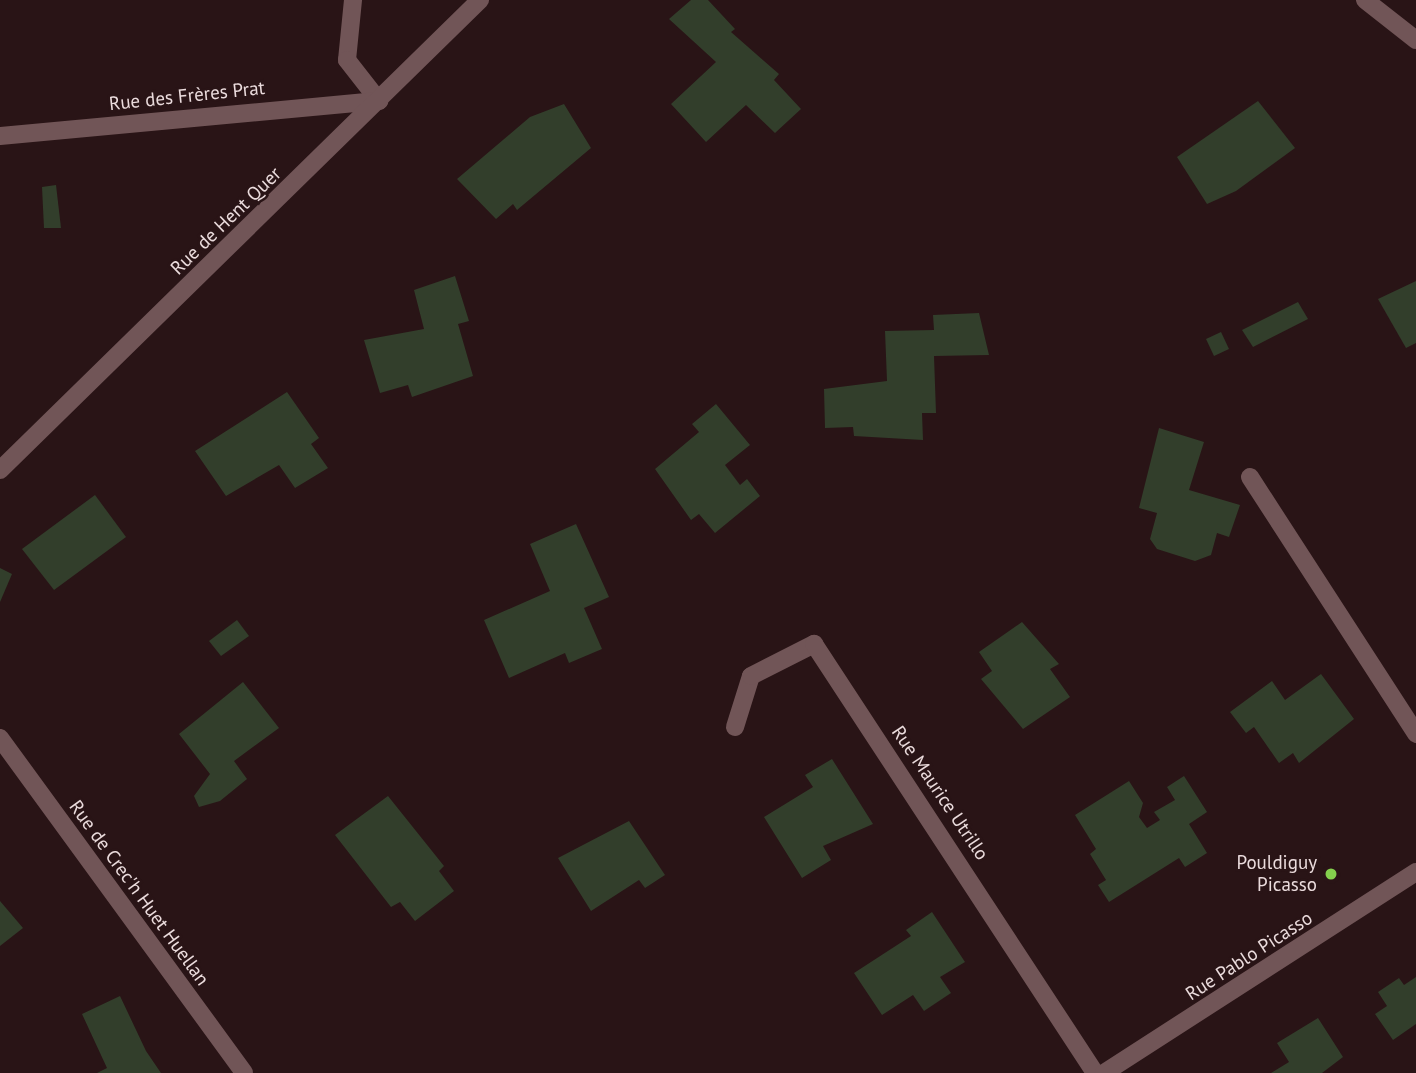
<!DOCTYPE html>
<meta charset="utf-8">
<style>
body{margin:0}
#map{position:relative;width:1416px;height:1073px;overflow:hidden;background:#291416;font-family:"PT Sans",sans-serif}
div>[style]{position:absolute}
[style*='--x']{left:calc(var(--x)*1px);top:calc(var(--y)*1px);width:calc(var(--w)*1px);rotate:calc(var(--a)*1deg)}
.building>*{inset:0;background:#323e2b}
.minor>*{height:18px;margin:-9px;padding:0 9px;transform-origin:9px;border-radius:9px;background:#715557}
.dots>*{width:19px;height:19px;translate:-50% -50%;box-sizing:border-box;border:4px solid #291416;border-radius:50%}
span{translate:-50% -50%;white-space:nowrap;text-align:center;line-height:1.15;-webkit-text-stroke:5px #291416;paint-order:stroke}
.street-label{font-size:19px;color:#ebdcdd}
.poi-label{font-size:19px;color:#ebdcdd}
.right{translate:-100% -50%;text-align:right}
</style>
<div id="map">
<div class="building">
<i style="clip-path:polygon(691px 0,708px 0,735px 29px,731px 32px,779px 74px,774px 80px,801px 109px,775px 133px,746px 105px,706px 142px,671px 104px,716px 62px,669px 19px)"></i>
<i style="clip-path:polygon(1258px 101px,1295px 148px,1236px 191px,1207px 204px,1177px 157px)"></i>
<i style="clip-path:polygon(564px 104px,591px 148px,517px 210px,513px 204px,496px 219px,457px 179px,530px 117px)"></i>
<i style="clip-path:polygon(56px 185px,61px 228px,44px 228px,42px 187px)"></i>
<i style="clip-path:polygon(455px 276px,469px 321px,458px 324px,473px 376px,412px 397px,408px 385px,380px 393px,364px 340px,424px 329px,414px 290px)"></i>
<i style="clip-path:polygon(1416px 281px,1416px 343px,1406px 348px,1378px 299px)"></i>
<i style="clip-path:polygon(1298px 302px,1308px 319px,1253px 347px,1242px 330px)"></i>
<i style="clip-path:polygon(979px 313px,989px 355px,934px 356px,936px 413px,922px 413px,923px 440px,854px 436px,853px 427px,825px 428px,824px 389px,887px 381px,885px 331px,934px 330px,933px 315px)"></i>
<i style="clip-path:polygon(1221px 332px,1229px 349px,1214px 356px,1206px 339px)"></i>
<i style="clip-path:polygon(287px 392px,319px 438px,311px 444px,328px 468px,295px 488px,279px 465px,226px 496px,195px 451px)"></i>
<i style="clip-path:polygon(716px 404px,750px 445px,725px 465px,740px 485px,747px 479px,760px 496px,715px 533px,699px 514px,691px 520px,655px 469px,699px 432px,692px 424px)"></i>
<i style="clip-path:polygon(1159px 428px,1204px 442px,1189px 490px,1240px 505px,1229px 537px,1217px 533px,1211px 555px,1195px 561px,1157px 549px,1150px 539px,1157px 513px,1139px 508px)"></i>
<i style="clip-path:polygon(95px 495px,126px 537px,54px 590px,22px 549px)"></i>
<i style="clip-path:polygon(576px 524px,609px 597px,584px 608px,602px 649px,569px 663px,565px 653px,509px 678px,484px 620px,550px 591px,530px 544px)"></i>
<i style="clip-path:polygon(0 568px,12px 574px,0 602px)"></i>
<i style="clip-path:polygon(237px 620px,249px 636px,221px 656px,209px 641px)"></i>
<i style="clip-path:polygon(1022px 622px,1059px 664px,1050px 669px,1070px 697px,1023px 729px,981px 679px,992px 671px,979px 652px)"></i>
<i style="clip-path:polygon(1321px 674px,1354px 719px,1299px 763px,1293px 753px,1279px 763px,1254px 727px,1246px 733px,1230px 712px,1272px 681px,1285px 700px)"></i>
<i style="clip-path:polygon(243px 682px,279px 728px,234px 761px,247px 779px,220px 801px,199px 807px,194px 796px,210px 774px,179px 734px)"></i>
<i style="clip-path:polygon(832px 759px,873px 824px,823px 846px,831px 860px,802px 878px,764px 817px,813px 787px,805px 775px)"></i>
<i style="clip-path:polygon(1184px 776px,1207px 812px,1189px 824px,1207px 853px,1185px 867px,1179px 858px,1109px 902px,1098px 885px,1106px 880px,1090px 854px,1096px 849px,1075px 815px,1129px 781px,1143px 803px,1139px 817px,1147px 828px,1160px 820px,1154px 812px,1175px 800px,1167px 787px)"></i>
<i style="clip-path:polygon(388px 796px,444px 866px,439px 871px,454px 891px,415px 921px,400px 902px,391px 907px,335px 835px)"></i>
<i style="clip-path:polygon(629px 821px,665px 875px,645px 888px,639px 880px,591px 911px,558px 858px)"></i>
<i style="clip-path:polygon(0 901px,23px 928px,0 946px)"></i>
<i style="clip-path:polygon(932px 912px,965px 962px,940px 977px,951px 993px,924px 1011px,913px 995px,882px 1015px,854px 973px,911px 936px,906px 930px)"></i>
<i style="clip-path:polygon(1416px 977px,1416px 1024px,1393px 1040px,1375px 1014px,1387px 1006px,1378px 992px,1399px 978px,1404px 985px)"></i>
<i style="clip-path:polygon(120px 996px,146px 1051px,161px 1073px,97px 1073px,107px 1068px,82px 1014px)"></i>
<i style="clip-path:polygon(1318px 1018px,1343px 1057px,1322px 1073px,1271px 1073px,1289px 1062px,1277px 1043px)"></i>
</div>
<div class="minor">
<i style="--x:353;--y:0;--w:60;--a:95.7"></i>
<i style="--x:347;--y:60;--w:52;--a:52"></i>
<i style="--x:1365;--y:0;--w:65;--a:38.1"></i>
<i style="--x:0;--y:136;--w:381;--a:-5.3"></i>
<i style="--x:0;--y:470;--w:672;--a:-44.4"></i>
<i style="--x:1250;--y:477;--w:306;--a:57.1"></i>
<i style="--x:735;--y:727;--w:53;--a:-72.6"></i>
<i style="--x:751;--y:676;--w:71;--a:-26.9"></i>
<i style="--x:814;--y:644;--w:513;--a:56.77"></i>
<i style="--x:0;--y:738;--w:414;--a:53.9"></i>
<i style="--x:1104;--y:1073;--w:371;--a:-32.8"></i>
</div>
<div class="dots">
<i style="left:1331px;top:874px;background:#84d04d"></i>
</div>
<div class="street-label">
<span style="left:187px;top:96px;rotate:-6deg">Rue des Frères Prat</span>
<span style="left:226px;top:221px;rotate:-44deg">Rue de Hent Quer</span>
<span style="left:940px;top:793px;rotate:56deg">Rue Maurice Utrillo</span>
<span style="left:139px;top:893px;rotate:54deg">Rue de Crec'h Huet Huellan</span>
<span style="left:1249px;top:956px;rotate:-33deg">Rue Pablo Picasso</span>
</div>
<div class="poi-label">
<span class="right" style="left:1317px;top:874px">Pouldiguy<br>Picasso</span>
</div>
</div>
